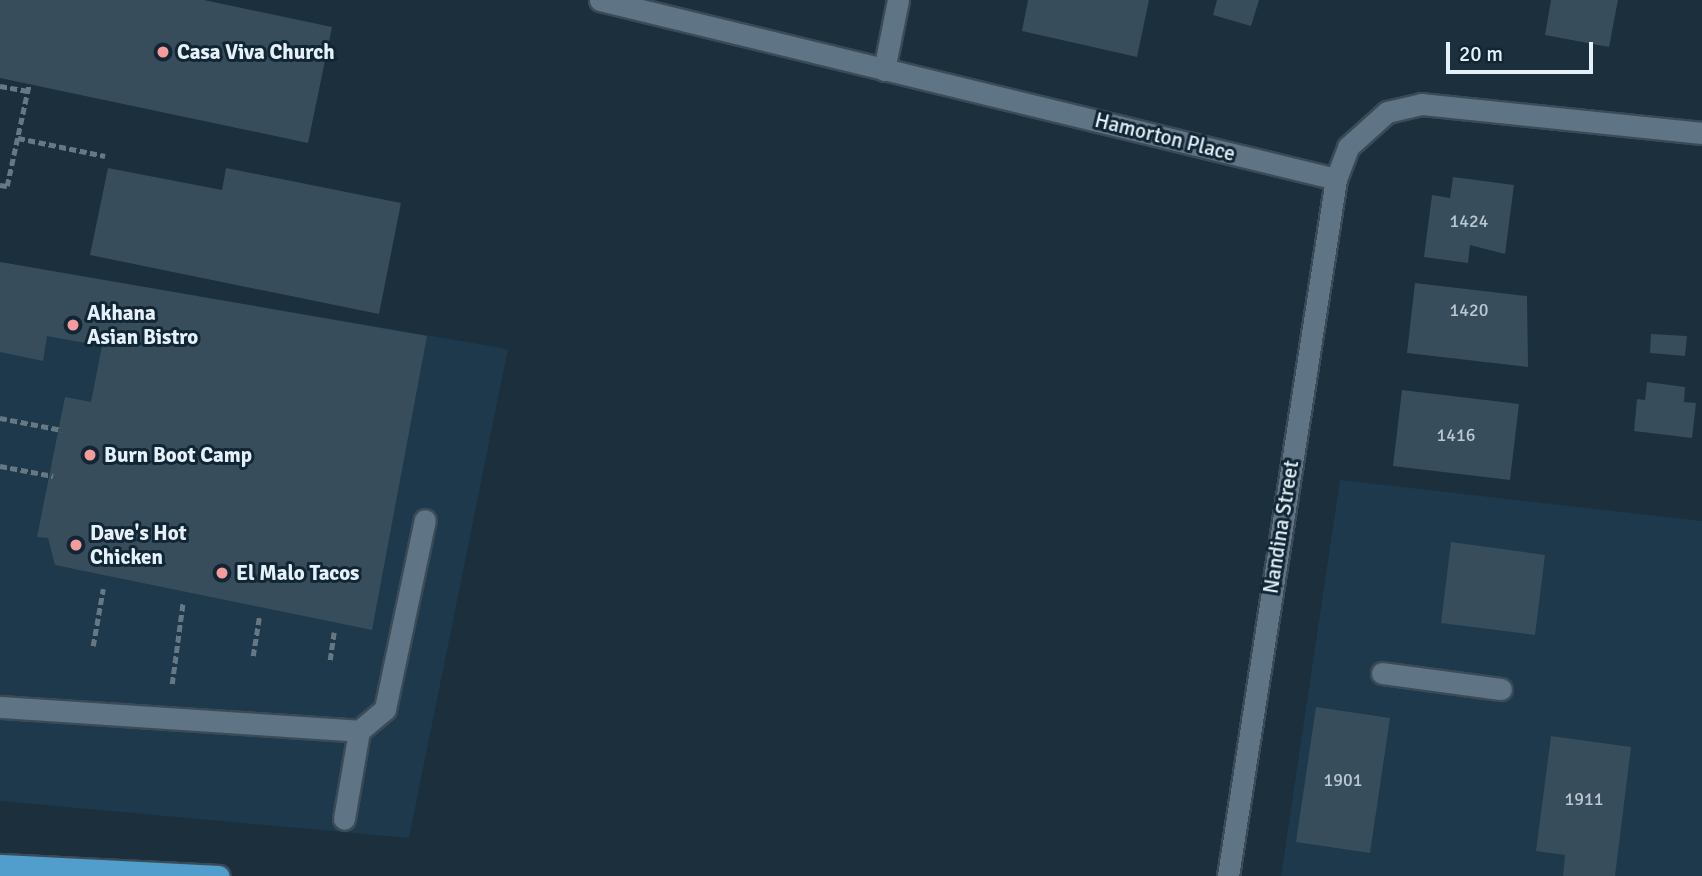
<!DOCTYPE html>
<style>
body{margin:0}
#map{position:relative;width:1702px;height:876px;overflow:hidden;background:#1b2f3d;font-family:Signika,sans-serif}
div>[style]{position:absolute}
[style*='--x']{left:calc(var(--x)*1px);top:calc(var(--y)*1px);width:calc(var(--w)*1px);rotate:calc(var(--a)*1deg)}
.built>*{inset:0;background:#1d394b}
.building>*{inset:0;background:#374d5c}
.path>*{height:4.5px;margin-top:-2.25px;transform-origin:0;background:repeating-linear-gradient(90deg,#667884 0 7px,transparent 0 10.5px)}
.roads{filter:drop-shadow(2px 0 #3a4b57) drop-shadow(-2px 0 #3a4b57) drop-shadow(0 2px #3a4b57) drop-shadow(0 -2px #3a4b57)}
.minor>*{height:21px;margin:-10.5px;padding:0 10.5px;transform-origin:10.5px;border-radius:10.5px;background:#5f7586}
.major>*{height:21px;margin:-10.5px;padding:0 10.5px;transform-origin:10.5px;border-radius:10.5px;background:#519dcc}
.dots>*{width:19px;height:19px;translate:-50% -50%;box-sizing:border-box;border:4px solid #112533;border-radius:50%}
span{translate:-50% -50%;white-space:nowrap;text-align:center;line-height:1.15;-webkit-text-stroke:6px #112533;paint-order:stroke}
.number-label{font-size:18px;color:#b9c8d2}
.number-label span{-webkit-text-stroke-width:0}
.poi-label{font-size:21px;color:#e4f1fa;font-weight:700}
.left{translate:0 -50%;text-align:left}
.street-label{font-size:21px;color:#e4f1fa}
.scale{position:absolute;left:1446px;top:42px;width:147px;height:32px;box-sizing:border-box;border:4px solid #e4f1fa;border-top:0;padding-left:9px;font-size:21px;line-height:24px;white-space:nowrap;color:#e4f1fa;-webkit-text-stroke:5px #112533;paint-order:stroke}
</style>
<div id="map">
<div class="built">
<i style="clip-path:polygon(0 262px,508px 349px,409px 838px,0 801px)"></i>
<i style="clip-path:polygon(1340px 480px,1702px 521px,1702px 876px,1281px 876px)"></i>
</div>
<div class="building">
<i style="clip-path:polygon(0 0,204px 0,332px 27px,308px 143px,0 78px)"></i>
<i style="clip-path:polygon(1028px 0,1149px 0,1137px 57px,1022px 31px)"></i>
<i style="clip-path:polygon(1217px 0,1259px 0,1251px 26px,1213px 15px)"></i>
<i style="clip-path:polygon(1551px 0,1618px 0,1609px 47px,1545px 35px)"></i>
<i style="clip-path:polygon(108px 168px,222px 190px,226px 168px,401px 203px,379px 314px,90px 255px)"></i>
<i style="clip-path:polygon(1453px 177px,1514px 185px,1505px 254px,1470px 245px,1468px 263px,1424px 257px,1432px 195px,1450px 198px)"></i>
<i style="clip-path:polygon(0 262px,427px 336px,372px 630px,55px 565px,48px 538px,37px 537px,65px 397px,91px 402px,102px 346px,47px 336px,43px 361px,0 352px)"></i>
<i style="clip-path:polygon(1415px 283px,1527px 296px,1528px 367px,1407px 353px)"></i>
<i style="clip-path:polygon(1651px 334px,1687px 336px,1685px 356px,1650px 353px)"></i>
<i style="clip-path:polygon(1647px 382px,1685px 387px,1684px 402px,1696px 403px,1692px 438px,1634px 431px,1637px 399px,1645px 400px)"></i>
<i style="clip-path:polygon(1402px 390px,1519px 404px,1510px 480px,1393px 466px)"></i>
<i style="clip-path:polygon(1451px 542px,1545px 555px,1535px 635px,1441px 623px)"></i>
<i style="clip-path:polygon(1316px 707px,1390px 718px,1370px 853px,1296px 842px)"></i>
<i style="clip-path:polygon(1551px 736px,1631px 747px,1615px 876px,1563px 876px,1565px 855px,1536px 851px)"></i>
</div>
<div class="path">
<i style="--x:0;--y:86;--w:27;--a:10"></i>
<i style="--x:18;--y:138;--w:89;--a:11.7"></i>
<i style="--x:0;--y:185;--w:7;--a:8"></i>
<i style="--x:7;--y:186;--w:104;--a:-77.8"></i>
<i style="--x:0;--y:418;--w:63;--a:11"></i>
<i style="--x:0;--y:466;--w:54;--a:10.7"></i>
<i style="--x:93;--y:646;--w:58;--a:-80"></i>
<i style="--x:253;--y:656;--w:39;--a:-81"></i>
<i style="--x:330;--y:660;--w:28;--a:-82"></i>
<i style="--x:172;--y:684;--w:83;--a:-82.4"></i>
</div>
<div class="roads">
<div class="minor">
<i style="--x:600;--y:0;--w:757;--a:13.67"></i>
<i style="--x:884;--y:70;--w:71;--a:-78.7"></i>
<i style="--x:1382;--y:673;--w:120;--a:7.7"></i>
<i style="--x:0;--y:707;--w:360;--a:3.8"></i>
<i style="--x:359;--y:731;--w:89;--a:99.7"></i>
<i style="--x:359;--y:731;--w:34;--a:-40"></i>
<i style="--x:385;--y:709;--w:193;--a:-78.1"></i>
<i style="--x:1228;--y:876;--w:705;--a:-81.19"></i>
<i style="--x:1336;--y:179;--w:34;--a:-69"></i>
<i style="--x:1348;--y:147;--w:52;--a:-41.9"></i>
<i style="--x:1387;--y:112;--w:35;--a:-13"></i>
<i style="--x:1421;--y:104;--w:282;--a:5.9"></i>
</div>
<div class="major">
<i style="--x:0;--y:865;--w:219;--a:2.9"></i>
</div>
</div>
<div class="dots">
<i style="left:163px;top:52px;background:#f59b9c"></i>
<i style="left:73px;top:325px;background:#f59b9c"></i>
<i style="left:90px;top:455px;background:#f59b9c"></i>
<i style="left:76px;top:545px;background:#f59b9c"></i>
<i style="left:222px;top:573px;background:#f59b9c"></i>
</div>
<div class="number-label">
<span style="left:1469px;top:221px">1424</span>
<span style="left:1469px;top:310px">1420</span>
<span style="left:1456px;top:435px">1416</span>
<span style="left:1343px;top:780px">1901</span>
<span style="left:1584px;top:799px">1911</span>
</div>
<div class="poi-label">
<span class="left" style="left:177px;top:52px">Casa Viva Church</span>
<span class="left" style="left:87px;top:325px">Akhana<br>Asian Bistro</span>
<span class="left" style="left:104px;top:455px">Burn Boot Camp</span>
<span class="left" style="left:90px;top:545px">Dave's Hot<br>Chicken</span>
<span class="left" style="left:236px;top:573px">El Malo Tacos</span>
</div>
<div class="street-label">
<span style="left:1165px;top:137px;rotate:14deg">Hamorton Place</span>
<span style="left:1281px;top:527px;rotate:-81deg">Nandina Street</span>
</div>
<div class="scale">20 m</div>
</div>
